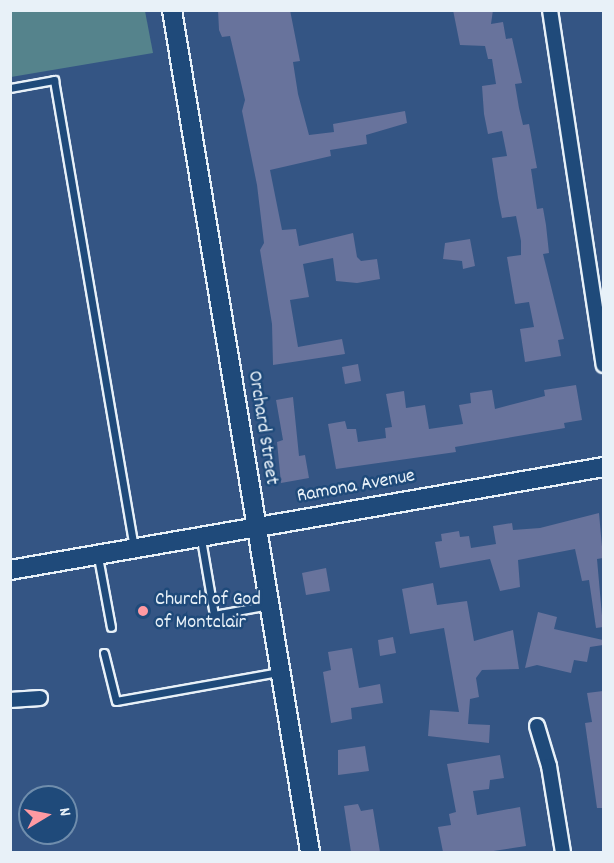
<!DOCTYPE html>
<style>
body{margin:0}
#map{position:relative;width:614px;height:863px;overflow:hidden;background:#345584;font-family:Dekko,sans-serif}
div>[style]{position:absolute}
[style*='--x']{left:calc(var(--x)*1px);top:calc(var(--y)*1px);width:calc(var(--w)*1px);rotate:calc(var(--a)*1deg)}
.green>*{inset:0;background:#55838c}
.building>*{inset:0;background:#68739c}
.roads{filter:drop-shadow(2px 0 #e8f1f8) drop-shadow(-2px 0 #e8f1f8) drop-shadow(0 2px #e8f1f8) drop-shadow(0 -2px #e8f1f8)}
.lane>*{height:7px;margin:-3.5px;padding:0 3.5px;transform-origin:3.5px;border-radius:3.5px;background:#1f4a7a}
.street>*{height:14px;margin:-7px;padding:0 7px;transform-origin:7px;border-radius:7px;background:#1f4a7a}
.secondary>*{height:18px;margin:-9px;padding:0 9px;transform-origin:9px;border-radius:9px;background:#1f4a7a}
.dots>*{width:16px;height:16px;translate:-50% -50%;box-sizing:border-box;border:3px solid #1f4a7a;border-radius:50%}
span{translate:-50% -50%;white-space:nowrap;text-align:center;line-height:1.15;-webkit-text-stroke:5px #1f4a7a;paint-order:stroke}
.street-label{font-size:20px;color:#e8f1f8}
.poi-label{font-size:20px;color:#e8f1f8}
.left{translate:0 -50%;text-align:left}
.frame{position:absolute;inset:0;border:12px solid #e8f1f8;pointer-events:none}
.north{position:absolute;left:18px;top:785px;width:60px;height:60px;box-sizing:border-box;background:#1f4a7a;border:2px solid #6f8dac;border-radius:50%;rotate:80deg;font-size:16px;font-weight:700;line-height:24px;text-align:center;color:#e8f1f8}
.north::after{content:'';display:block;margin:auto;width:21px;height:27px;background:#ff9aa2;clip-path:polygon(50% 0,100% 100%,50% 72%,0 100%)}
</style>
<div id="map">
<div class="green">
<i style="clip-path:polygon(11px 10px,145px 11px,153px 53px,11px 77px)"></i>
</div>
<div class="building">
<i style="clip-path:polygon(218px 10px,290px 10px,300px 61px,293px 62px,298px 94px,309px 135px,334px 132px,333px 124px,405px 111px,407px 123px,366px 135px,367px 144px,330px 150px,331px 156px,270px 170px,282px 230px,296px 229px,299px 246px,353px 233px,357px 257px,361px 261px,377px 259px,380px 279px,357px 283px,336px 281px,333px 258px,303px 264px,309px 297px,290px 300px,298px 347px,342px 339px,345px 354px,273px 365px,272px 324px,260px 250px,264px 243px,257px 185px,242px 111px,245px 100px,230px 36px,222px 37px,219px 30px)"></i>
<i style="clip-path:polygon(453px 10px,493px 10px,491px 24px,503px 22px,506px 39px,512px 38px,522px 83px,515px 84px,519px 108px,523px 125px,529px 124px,537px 168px,531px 169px,537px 209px,543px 208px,546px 225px,549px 253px,543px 254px,564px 339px,558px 340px,561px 356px,525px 362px,520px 329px,534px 327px,529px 302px,515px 304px,507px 257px,521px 255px,521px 241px,516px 216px,502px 218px,498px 198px,492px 158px,507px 156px,502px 131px,488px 134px,484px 114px,482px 86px,496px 84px,492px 59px,488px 59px,485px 46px,460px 45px)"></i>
<i style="clip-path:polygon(470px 239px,475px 266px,463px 269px,462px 261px,443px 259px,445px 243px)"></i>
<i style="clip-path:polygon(358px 364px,361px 381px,345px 384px,342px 367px)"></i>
<i style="clip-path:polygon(576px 385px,582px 420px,564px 423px,565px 428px,455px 447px,456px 452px,336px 469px,328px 424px,345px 421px,347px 429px,356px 429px,358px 442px,386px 438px,385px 428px,392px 427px,386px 394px,404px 391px,406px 408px,425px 405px,429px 429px,463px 424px,459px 405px,471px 403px,470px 393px,492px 390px,495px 409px,545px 396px,544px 390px)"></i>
<i style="clip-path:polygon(293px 397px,299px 456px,305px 455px,309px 478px,281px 483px,277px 442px,283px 440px,276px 400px)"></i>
<i style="clip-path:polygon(599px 513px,603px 558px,597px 559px,603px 627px,596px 628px,589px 580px,582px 581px,575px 549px,518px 560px,520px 587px,500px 591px,490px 559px,440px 568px,435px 542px,442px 541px,441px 534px,459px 531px,460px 537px,469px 536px,471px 548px,496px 544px,493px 526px,512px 523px,513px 530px,540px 528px)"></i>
<i style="clip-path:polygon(326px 568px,330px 591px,306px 595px,302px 573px)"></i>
<i style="clip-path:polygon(433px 583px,437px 605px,467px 601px,474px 641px,513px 630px,519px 669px,482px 670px,476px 678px,479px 697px,470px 699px,468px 724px,490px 725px,489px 743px,428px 736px,430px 710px,459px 712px,444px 628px,410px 634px,402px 589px)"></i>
<i style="clip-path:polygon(538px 612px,557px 617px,554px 629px,603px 640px,603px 645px,590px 647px,587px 662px,574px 660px,571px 673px,537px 665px,525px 668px)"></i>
<i style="clip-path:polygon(393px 637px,396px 653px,380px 656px,378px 640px)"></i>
<i style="clip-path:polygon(352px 648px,359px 688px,380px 684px,383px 703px,351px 708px,352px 719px,331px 723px,323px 672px,331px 670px,328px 652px)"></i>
<i style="clip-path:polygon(603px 691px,603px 808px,597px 808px,585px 723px,592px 722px,587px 693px)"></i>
<i style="clip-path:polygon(365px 746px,369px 771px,338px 775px,338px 750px)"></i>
<i style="clip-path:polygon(500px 755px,504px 778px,490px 780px,489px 789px,473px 791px,477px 815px,520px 807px,526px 846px,487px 852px,443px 852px,438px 827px,451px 825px,449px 814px,456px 812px,447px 764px)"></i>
<i style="clip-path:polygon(358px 804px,361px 811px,373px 809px,380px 852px,351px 852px,344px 806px)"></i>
</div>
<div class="roads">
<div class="lane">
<i style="--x:10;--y:88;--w:45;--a:-10.3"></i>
<i style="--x:54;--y:80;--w:475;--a:80.3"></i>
<i style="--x:201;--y:539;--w:77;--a:80.3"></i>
<i style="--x:214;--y:615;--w:56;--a:-10.3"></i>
<i style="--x:98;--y:557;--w:71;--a:79.5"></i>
<i style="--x:104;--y:653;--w:49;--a:76"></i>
<i style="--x:116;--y:701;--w:166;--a:-10.1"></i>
</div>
<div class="street">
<i style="--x:550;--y:10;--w:359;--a:81.4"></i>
<i style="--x:10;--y:700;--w:30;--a:-4"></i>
<i style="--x:537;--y:726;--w:42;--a:73.3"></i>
<i style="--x:549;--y:766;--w:87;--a:80.8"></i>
</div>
<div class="secondary">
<i style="--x:172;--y:10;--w:853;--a:80.69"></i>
<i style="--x:10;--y:570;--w:603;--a:-9.84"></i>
</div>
</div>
<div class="dots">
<i style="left:143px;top:611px;background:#ff9aa2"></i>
</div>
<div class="street-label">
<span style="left:262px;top:428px;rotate:81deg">Orchard Street</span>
<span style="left:356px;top:487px;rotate:-10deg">Ramona Avenue</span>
</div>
<div class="poi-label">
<span class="left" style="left:155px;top:612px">Church of God<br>of Montclair</span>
</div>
<div class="frame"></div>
<div class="north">N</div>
</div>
